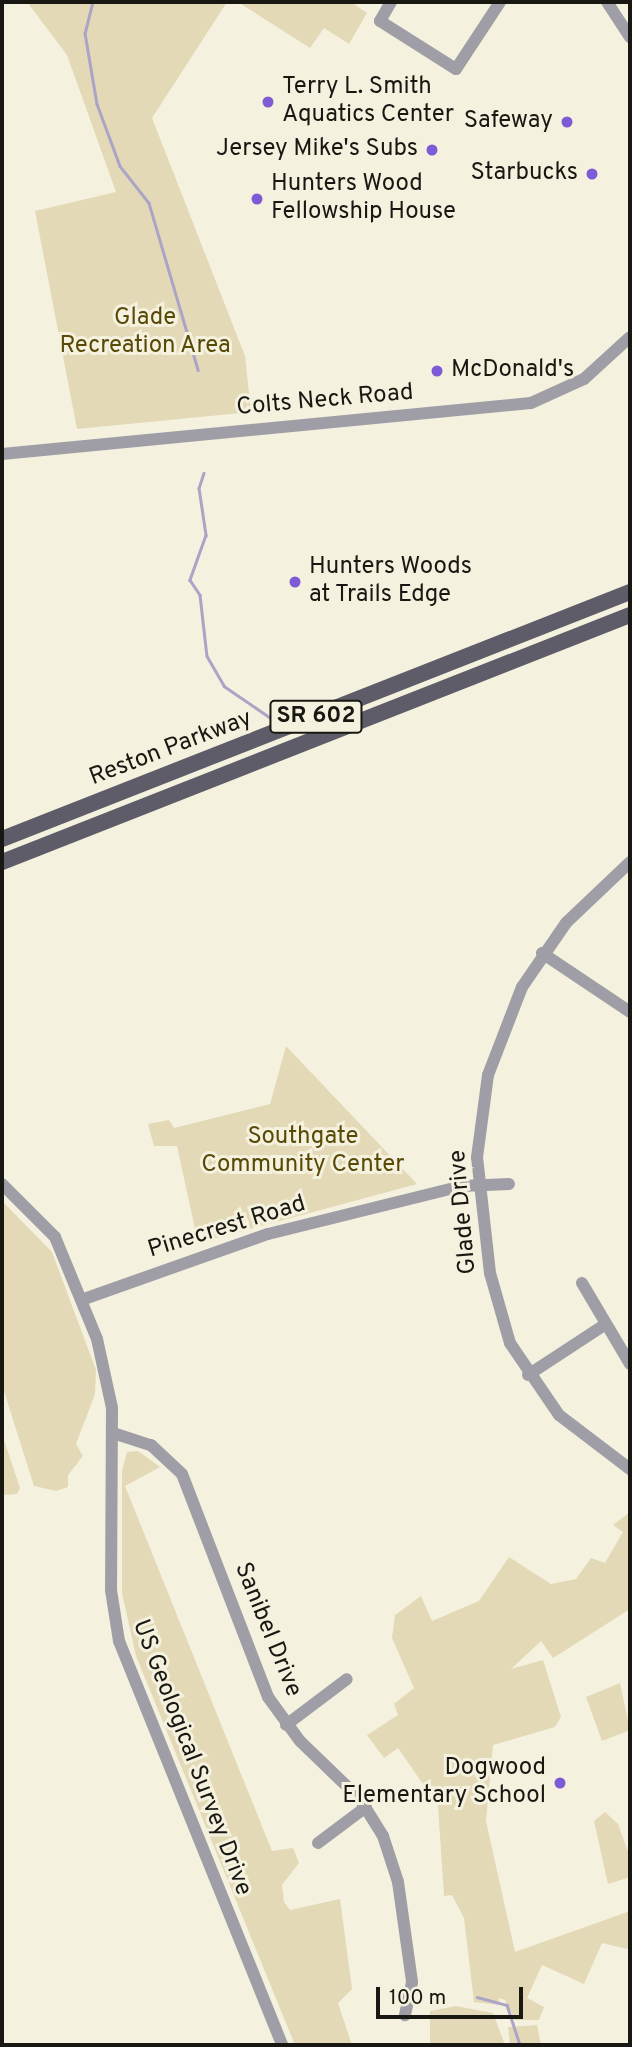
<!DOCTYPE html>
<style>
body{margin:0}
#map{position:relative;width:632px;height:2047px;overflow:hidden;background:#f5f1df;font-family:Overpass,sans-serif}
div>[style]{position:absolute}
[style*='--x']{left:calc(var(--x)*1px);top:calc(var(--y)*1px);width:calc(var(--w)*1px);rotate:calc(var(--a)*1deg)}
.green>*{inset:0;background:#e3d9b6}
.stream>*{height:2.5px;margin:-1.25px;padding:0 1.25px;transform-origin:1.25px;border-radius:1.25px;background:#aaa4c7}
.minor>*{height:12px;margin:-6px;padding:0 6px;transform-origin:6px;border-radius:6px;background:#9f9ea6}
.major>*{height:16px;margin:-8px;padding:0 8px;transform-origin:8px;border-radius:8px;background:#5e5c68}
.dots>*{width:19px;height:19px;translate:-50% -50%;box-sizing:border-box;border:4px solid #f5f1df;border-radius:50%}
span{translate:-50% -50%;white-space:nowrap;text-align:center;line-height:1.15;-webkit-text-stroke:6px #f5f1df;paint-order:stroke}
.shield-label span{padding:2px 5px;background:#f5f1df;border:2px solid;border-radius:5px;-webkit-text-stroke-width:0}
.shield-label{font-size:23px;color:#181711;font-weight:700}
.poi-label{font-size:24px;color:#181711}
.left{translate:0 -50%;text-align:left}
.right{translate:-100% -50%;text-align:right}
.park-label{font-size:24px;color:#584906}
.street-label{font-size:24px;color:#181711}
.frame{position:absolute;inset:0;border:4px solid #181711;pointer-events:none}
.scale{position:absolute;left:376px;top:1987px;width:147px;height:32px;box-sizing:border-box;border:4px solid #181711;border-top:0;padding-left:9px;font-size:21px;line-height:24px;white-space:nowrap;color:#181711;-webkit-text-stroke:5px #f5f1df;paint-order:stroke}
</style>
<div id="map">
<div class="green">
<i style="clip-path:polygon(27px 2px,227px 2px,152px 118px,245px 356px,251px 412px,77px 429px,35px 211px,116px 192px,67px 55px)"></i>
<i style="clip-path:polygon(238px 2px,351px 2px,367px 13px,349px 44px,324px 28px,310px 48px)"></i>
<i style="clip-path:polygon(286px 1046px,417px 1184px,198px 1243px,177px 1146px,154px 1146px,148px 1124px,169px 1120px,174px 1128px,270px 1104px)"></i>
<i style="clip-path:polygon(2px 1201px,52px 1252px,96px 1370px,95px 1394px,76px 1444px,83px 1456px,68px 1475px,68px 1487px,56px 1491px,34px 1486px,2px 1385px)"></i>
<i style="clip-path:polygon(2px 1434px,20px 1488px,17px 1494px,2px 1495px)"></i>
<i style="clip-path:polygon(138px 1451px,160px 1467px,125px 1486px,272px 1851px,293px 1848px,299px 1863px,282px 1885px,284px 1902px,290px 1910px,340px 1899px,352px 1989px,338px 2003px,352px 2045px,295px 2045px,136px 1656px,122px 1593px,122px 1471px,127px 1452px)"></i>
<i style="clip-path:polygon(630px 1512px,630px 1609px,553px 1658px,541px 1641px,511px 1669px,543px 1660px,561px 1717px,555px 1727px,493px 1745px,486px 1821px,515px 1952px,630px 1911px,630px 1944px,627px 1949px,602px 1943px,584px 1984px,542px 1965px,527px 1998px,544px 2007px,539px 2020px,515px 2020px,505px 2000px,499px 1998px,499px 2005px,474px 2002px,464px 1918px,452px 1895px,444px 1896px,438px 1806px,398px 1748px,384px 1758px,367px 1735px,398px 1715px,394px 1704px,414px 1688px,392px 1638px,395px 1615px,421px 1596px,432px 1621px,479px 1601px,509px 1557px,551px 1584px,576px 1579px,591px 1558px,605px 1563px,623px 1532px,613px 1525px)"></i>
<i style="clip-path:polygon(620px 1683px,630px 1730px,602px 1741px,586px 1697px)"></i>
<i style="clip-path:polygon(605px 1812px,618px 1824px,630px 1857px,630px 1877px,608px 1884px,594px 1821px)"></i>
<i style="clip-path:polygon(456px 2006px,493px 2013px,505px 2045px,430px 2045px,430px 2011px)"></i>
<i style="clip-path:polygon(537px 2025px,541px 2045px,510px 2045px,508px 2027px)"></i>
</div>
<div class="stream">
<i style="--x:93;--y:2;--w:32;--a:104"></i>
<i style="--x:85;--y:33;--w:72;--a:80.4"></i>
<i style="--x:97;--y:104;--w:66;--a:69.6"></i>
<i style="--x:120;--y:166;--w:47;--a:51.9"></i>
<i style="--x:149;--y:203;--w:174;--a:73.6"></i>
<i style="--x:204;--y:473;--w:16;--a:108"></i>
<i style="--x:199;--y:488;--w:48;--a:81.5"></i>
<i style="--x:206;--y:535;--w:48;--a:109.6"></i>
<i style="--x:190;--y:580;--w:18;--a:56"></i>
<i style="--x:200;--y:595;--w:61;--a:83.5"></i>
<i style="--x:207;--y:656;--w:34;--a:60"></i>
<i style="--x:224;--y:686;--w:65;--a:34.4"></i>
<i style="--x:477;--y:1997;--w:31;--a:15"></i>
<i style="--x:507;--y:2005;--w:42;--a:72"></i>
</div>
<div class="minor">
<i style="--x:391;--y:2;--w:22;--a:120"></i>
<i style="--x:380;--y:21;--w:90;--a:32.3"></i>
<i style="--x:456;--y:69;--w:80;--a:-56.7"></i>
<i style="--x:607;--y:2;--w:42;--a:56.7"></i>
<i style="--x:2;--y:454;--w:531;--a:-5.51"></i>
<i style="--x:531;--y:403;--w:58;--a:-24.4"></i>
<i style="--x:584;--y:379;--w:62;--a:-42.4"></i>
<i style="--x:630;--y:862;--w:88;--a:136.4"></i>
<i style="--x:566;--y:923;--w:78;--a:124.5"></i>
<i style="--x:522;--y:987;--w:94;--a:111.1"></i>
<i style="--x:488;--y:1075;--w:83;--a:97.6"></i>
<i style="--x:477;--y:1157;--w:117;--a:83.6"></i>
<i style="--x:490;--y:1273;--w:73;--a:74.1"></i>
<i style="--x:510;--y:1343;--w:87;--a:55.8"></i>
<i style="--x:559;--y:1415;--w:89;--a:37.3"></i>
<i style="--x:542;--y:953;--w:106;--a:33.8"></i>
<i style="--x:2;--y:1184;--w:75;--a:45"></i>
<i style="--x:55;--y:1237;--w:110;--a:67.6"></i>
<i style="--x:97;--y:1339;--w:71;--a:77.7"></i>
<i style="--x:112;--y:1408;--w:182;--a:90.3"></i>
<i style="--x:111;--y:1590;--w:52;--a:81.1"></i>
<i style="--x:119;--y:1641;--w:436;--a:68"></i>
<i style="--x:582;--y:1283;--w:94;--a:59.3"></i>
<i style="--x:84;--y:1299;--w:195;--a:-19.5"></i>
<i style="--x:268;--y:1234;--w:200;--a:-13.9"></i>
<i style="--x:462;--y:1186;--w:47;--a:-2.4"></i>
<i style="--x:528;--y:1375;--w:93;--a:-33.2"></i>
<i style="--x:113;--y:1433;--w:40;--a:18"></i>
<i style="--x:151;--y:1445;--w:42;--a:43.1"></i>
<i style="--x:182;--y:1474;--w:239;--a:68.9"></i>
<i style="--x:268;--y:1697;--w:54;--a:54"></i>
<i style="--x:300;--y:1741;--w:83;--a:44"></i>
<i style="--x:360;--y:1799;--w:44;--a:58.1"></i>
<i style="--x:383;--y:1836;--w:48;--a:71.9"></i>
<i style="--x:398;--y:1882;--w:101;--a:82"></i>
<i style="--x:412;--y:1982;--w:34;--a:102"></i>
<i style="--x:286;--y:1725;--w:76;--a:-37"></i>
<i style="--x:318;--y:1843;--w:60;--a:-36.9"></i>
</div>
<div class="major">
<i style="--x:2;--y:839;--w:675;--a:-21.47"></i>
<i style="--x:2;--y:862;--w:675;--a:-21.47"></i>
</div>
<div class="dots">
<i style="left:268px;top:102px;background:#7e5ad4"></i>
<i style="left:567px;top:122px;background:#7e5ad4"></i>
<i style="left:432px;top:150px;background:#7e5ad4"></i>
<i style="left:592px;top:174px;background:#7e5ad4"></i>
<i style="left:257px;top:199px;background:#7e5ad4"></i>
<i style="left:437px;top:371px;background:#7e5ad4"></i>
<i style="left:295px;top:582px;background:#7e5ad4"></i>
<i style="left:560px;top:1783px;background:#7e5ad4"></i>
</div>
<div class="shield-label">
<span style="left:316px;top:717px">SR 602</span>
</div>
<div class="poi-label">
<span class="left" style="left:282px;top:102px">Terry L. Smith<br>Aquatics Center</span>
<span class="right" style="left:553px;top:122px">Safeway</span>
<span class="right" style="left:418px;top:150px">Jersey Mike's Subs</span>
<span class="right" style="left:578px;top:174px">Starbucks</span>
<span class="left" style="left:271px;top:199px">Hunters Wood<br>Fellowship House</span>
<span class="left" style="left:451px;top:371px">McDonald's</span>
<span class="left" style="left:309px;top:582px">Hunters Woods<br>at Trails Edge</span>
<span class="right" style="left:546px;top:1783px">Dogwood<br>Elementary School</span>
</div>
<div class="park-label">
<span style="left:145px;top:333px">Glade<br>Recreation Area</span>
<span style="left:303px;top:1152px">Southgate<br>Community Center</span>
</div>
<div class="street-label">
<span style="left:325px;top:401px;rotate:-5deg">Colts Neck Road</span>
<span style="left:171px;top:749px;rotate:-21deg">Reston Parkway</span>
<span style="left:464px;top:1212px;rotate:-95deg">Glade Drive</span>
<span style="left:227px;top:1228px;rotate:-17deg">Pinecrest Road</span>
<span style="left:267px;top:1630px;rotate:68deg">Sanibel Drive</span>
<span style="left:191px;top:1758px;rotate:69deg">US Geological Survey Drive</span>
</div>
<div class="frame"></div>
<div class="scale">100 m</div>
</div>
